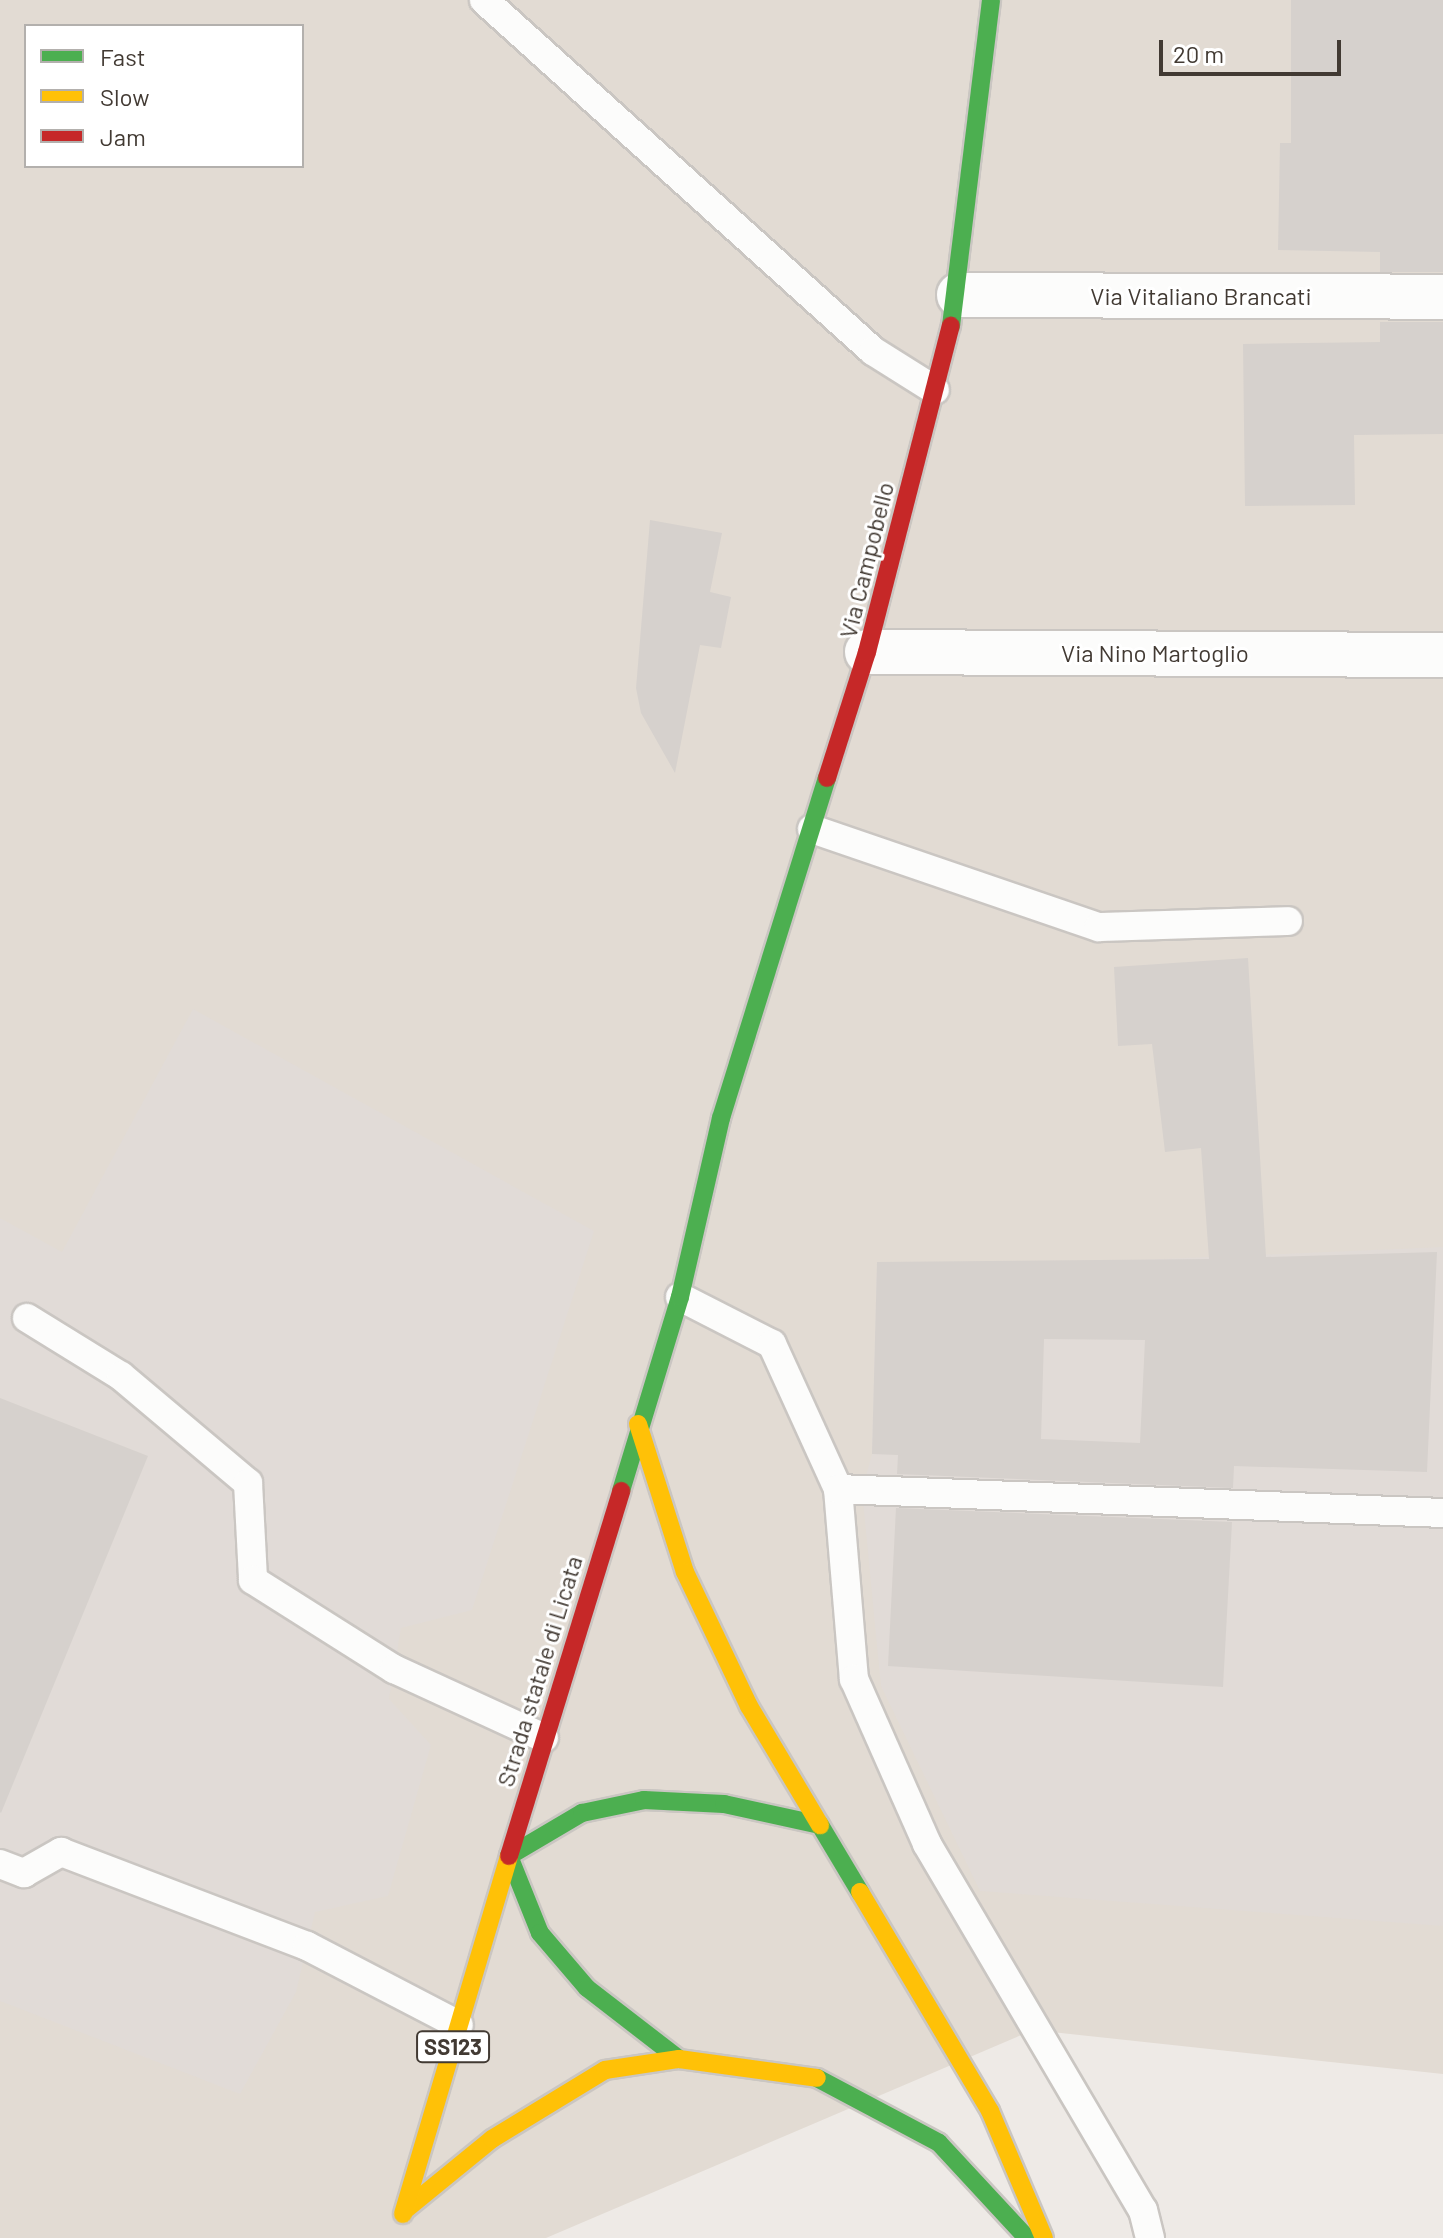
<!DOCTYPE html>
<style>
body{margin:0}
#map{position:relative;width:1443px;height:2238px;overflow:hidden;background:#eeeae6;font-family:Barlow,sans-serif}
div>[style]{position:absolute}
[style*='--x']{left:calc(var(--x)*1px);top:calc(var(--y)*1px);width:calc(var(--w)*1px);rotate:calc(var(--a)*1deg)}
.residential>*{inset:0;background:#e2dbd3}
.industrial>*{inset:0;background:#e1dbd7}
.building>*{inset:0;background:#d6d1cd}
.roads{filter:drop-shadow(2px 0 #cac6c2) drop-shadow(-2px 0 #cac6c2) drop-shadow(0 2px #cac6c2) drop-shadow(0 -2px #cac6c2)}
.lane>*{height:28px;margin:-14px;padding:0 14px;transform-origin:14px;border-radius:14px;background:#fcfcfb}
.street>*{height:44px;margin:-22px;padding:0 22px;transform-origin:22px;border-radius:22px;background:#fcfcfb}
.fast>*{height:18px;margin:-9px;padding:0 9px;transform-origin:9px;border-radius:9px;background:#4caf50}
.slow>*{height:18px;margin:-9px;padding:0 9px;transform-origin:9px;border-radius:9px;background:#ffc107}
.jam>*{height:18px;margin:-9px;padding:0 9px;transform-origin:9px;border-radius:9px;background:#c62828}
span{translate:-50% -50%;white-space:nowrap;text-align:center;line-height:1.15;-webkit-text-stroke:6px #fff;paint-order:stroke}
.shield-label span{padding:2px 6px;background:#fff;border:2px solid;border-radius:6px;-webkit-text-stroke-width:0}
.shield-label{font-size:22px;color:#423a33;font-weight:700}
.street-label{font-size:24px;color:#423a33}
.legend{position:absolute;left:24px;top:24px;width:280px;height:144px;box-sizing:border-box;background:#fff;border:2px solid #b3b0ad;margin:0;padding:10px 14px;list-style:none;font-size:24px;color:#423a33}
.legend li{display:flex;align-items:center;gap:16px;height:40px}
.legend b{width:40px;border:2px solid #b3b0ad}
.scale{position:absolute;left:1159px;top:40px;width:182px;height:36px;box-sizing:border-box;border:4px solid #423a33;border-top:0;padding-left:10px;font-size:24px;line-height:28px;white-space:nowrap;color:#423a33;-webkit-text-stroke:6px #fff;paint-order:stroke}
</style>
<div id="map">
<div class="residential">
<i style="clip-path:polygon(evenodd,0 0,1443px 0,1443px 2074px,1033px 2030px,546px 2238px,0 2238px,0 0,26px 26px,302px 26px,302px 166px,26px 166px,26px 26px)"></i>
</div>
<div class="industrial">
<i style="clip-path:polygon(193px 1009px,594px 1231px,472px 1610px,401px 1628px,389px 1699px,431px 1745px,388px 1896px,315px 1912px,296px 1992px,240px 2094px,0 2001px,0 1218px,62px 1252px)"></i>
<i style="clip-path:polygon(1443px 1247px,1443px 1926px,980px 1891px,881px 1686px,862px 1491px,872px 1454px,877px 1262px,1045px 1264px)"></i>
</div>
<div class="building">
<i style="clip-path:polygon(1291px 0,1443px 0,1443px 272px,1380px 272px,1380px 252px,1278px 250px,1280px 143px,1291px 143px)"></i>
<i style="clip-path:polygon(1380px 322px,1443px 322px,1443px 434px,1354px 435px,1355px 505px,1245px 506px,1243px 344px,1380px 342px)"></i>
<i style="clip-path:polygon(650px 520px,722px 533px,710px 592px,731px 597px,721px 648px,700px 645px,675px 773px,641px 713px,636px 688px)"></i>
<i style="clip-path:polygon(evenodd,1248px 958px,1266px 1257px,1437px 1252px,1427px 1472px,1234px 1466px,1233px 1488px,897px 1474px,898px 1455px,872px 1454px,877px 1262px,1209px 1259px,1201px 1148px,1165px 1152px,1152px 1044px,1118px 1046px,1114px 967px,1248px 958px,1044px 1339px,1145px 1340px,1140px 1443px,1041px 1439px,1044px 1339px)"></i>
<i style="clip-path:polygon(0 1398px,148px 1456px,1px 1813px,0 1812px)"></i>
<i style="clip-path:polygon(896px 1508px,1232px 1522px,1223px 1687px,888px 1666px)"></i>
</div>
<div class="roads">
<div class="lane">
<i style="--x:484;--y:0;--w:524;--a:42.06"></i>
<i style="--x:873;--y:351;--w:73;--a:32.2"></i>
<i style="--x:812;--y:829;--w:303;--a:18.9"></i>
<i style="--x:1099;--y:927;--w:189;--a:-1.8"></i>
<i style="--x:680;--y:1297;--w:103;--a:27.1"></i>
<i style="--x:772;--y:1344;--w:159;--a:65.5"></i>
<i style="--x:838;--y:1489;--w:191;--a:85.2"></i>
<i style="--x:854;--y:1679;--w:180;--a:66.1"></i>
<i style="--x:927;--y:1844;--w:425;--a:59.5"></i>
<i style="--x:1143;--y:2210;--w:29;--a:76"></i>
<i style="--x:27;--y:1318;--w:110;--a:31.7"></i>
<i style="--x:121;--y:1376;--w:166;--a:40.1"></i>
<i style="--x:248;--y:1483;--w:97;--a:87"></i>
<i style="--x:253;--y:1580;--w:167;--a:32.3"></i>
<i style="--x:394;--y:1669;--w:165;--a:24.7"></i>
<i style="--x:838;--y:1489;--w:605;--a:2.27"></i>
<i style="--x:0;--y:1864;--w:26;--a:21"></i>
<i style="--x:24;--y:1873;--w:43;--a:-29.6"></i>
<i style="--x:61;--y:1852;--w:263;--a:20.9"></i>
<i style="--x:307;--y:1946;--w:171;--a:27.5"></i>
</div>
<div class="street">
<i style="--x:959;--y:295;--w:484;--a:0.2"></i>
<i style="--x:867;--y:652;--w:576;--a:0.3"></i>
</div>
<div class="fast">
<i style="--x:951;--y:326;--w:328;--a:-83"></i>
<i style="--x:621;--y:1491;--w:203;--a:-73.1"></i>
<i style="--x:680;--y:1297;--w:184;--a:-77.1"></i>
<i style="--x:721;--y:1118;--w:356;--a:-72.7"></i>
<i style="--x:509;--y:1856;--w:85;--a:-30.5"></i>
<i style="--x:582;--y:1813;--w:63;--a:-11.8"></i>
<i style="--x:644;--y:1800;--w:80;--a:2.9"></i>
<i style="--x:724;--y:1804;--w:98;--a:12.3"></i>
<i style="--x:820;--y:1825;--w:78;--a:59.2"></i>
<i style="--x:509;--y:1856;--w:83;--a:68.1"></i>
<i style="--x:540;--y:1933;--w:72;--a:49.5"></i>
<i style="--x:587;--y:1988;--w:116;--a:37.7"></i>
<i style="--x:817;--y:2078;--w:138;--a:28"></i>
<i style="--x:939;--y:2143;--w:129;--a:47.2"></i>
</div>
<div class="slow">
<i style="--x:638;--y:1424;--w:155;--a:72.4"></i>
<i style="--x:685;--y:1572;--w:148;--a:64.5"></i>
<i style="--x:749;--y:1706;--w:139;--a:59.2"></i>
<i style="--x:860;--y:1892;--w:255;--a:59.3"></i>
<i style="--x:990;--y:2111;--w:138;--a:67"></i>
<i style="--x:405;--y:2210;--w:112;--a:-39.2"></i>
<i style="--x:492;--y:2139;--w:132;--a:-31.4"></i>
<i style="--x:605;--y:2070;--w:75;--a:-8.5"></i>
<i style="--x:679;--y:2059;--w:139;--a:7.8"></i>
<i style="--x:403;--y:2214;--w:373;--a:-73.5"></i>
</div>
<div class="jam">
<i style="--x:827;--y:778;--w:132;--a:-72.4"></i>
<i style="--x:867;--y:652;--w:337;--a:-75.6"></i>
<i style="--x:509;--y:1856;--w:382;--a:-72.9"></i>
</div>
</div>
<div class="shield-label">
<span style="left:453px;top:2047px">SS123</span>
</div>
<div class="street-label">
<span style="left:1201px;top:296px">Via Vitaliano Brancati</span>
<span style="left:866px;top:560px;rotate:-76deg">Via Campobello</span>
<span style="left:1155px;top:653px">Via Nino Martoglio</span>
<span style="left:539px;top:1671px;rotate:-73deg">Strada statale di Licata</span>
</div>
<ul class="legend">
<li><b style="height:10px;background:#4caf50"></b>Fast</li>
<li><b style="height:10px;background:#ffc107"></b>Slow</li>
<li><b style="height:10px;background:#c62828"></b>Jam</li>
</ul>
<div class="scale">20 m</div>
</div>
